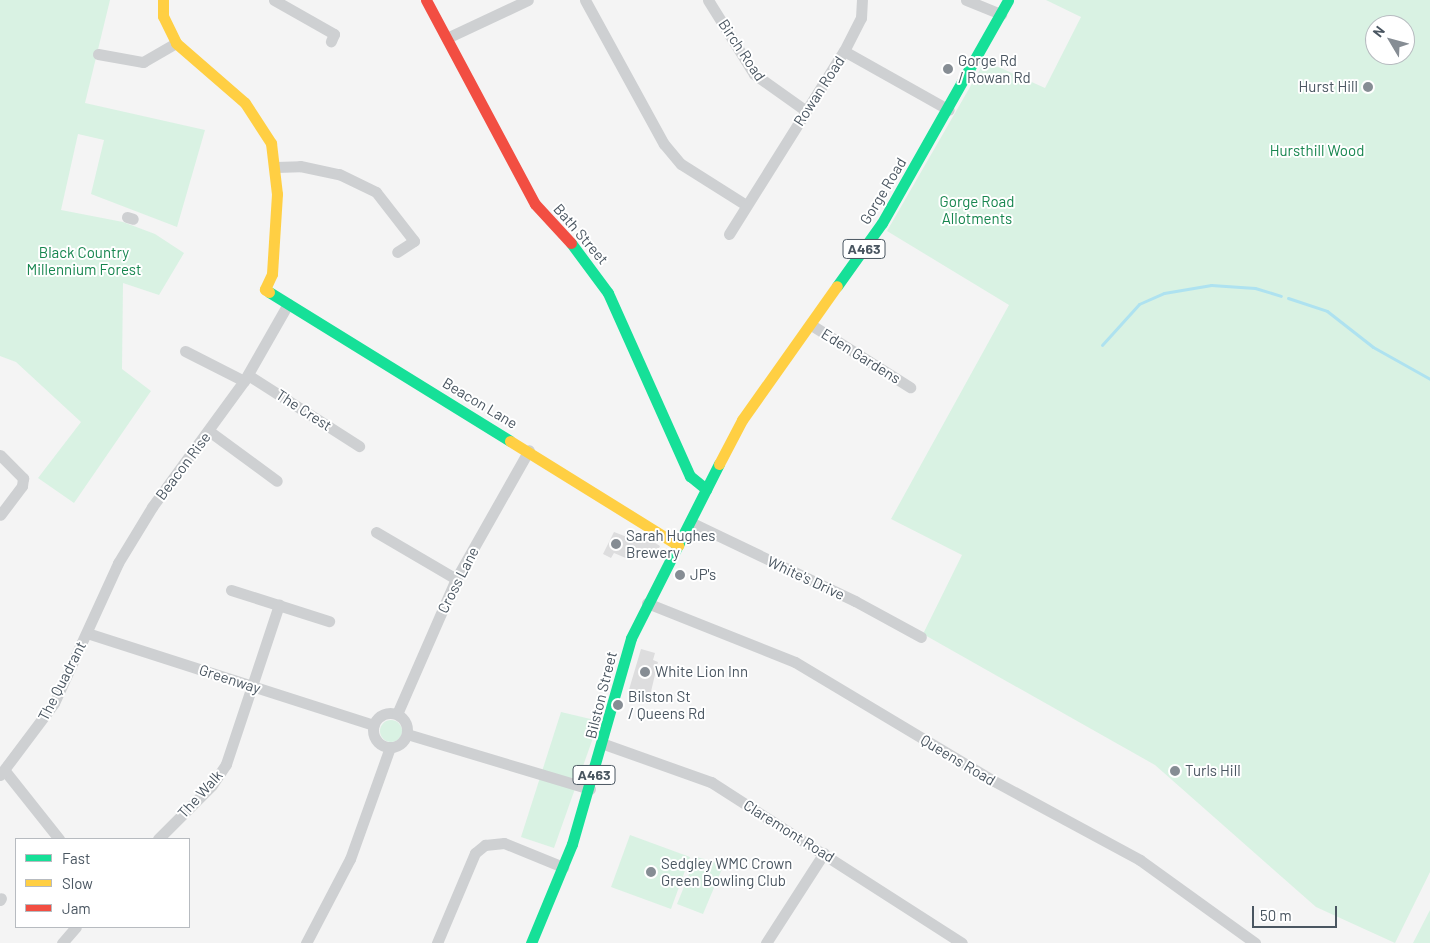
<!DOCTYPE html>
<style>
body{margin:0}
#map{position:relative;width:1430px;height:943px;overflow:hidden;background:#f4f4f4;font-family:Barlow,sans-serif}
div>[style]{position:absolute}
[style*='--x']{left:calc(var(--x)*1px);top:calc(var(--y)*1px);width:calc(var(--w)*1px);rotate:calc(var(--a)*1deg)}
.green>*{inset:0;background:#d9f2e3}
.round{border-radius:50%}
.stream>*{height:3px;margin:-1.5px;padding:0 1.5px;transform-origin:1.5px;border-radius:1.5px;background:#aee2f0}
.building>*{inset:0;background:#ddddde}
.street>*{height:11px;margin:-5.5px;padding:0 5.5px;transform-origin:5.5px;border-radius:5.5px;background:#ced0d2}
.street>.ring{margin:-5.5px;padding:0;box-sizing:content-box;background:none;border:11px solid #ced0d2;border-radius:50%}
.fast>*{height:11px;margin:-5.5px;padding:0 5.5px;transform-origin:5.5px;border-radius:5.5px;background:#16e098}
.slow>*{height:11px;margin:-5.5px;padding:0 5.5px;transform-origin:5.5px;border-radius:5.5px;background:#ffcf43}
.jam>*{height:11px;margin:-5.5px;padding:0 5.5px;transform-origin:5.5px;border-radius:5.5px;background:#f24e42}
.dots>*{width:14px;height:14px;translate:-50% -50%;box-sizing:border-box;border:2px solid #fff;border-radius:50%}
span{translate:-50% -50%;white-space:nowrap;text-align:center;line-height:1.15;-webkit-text-stroke:4px #fff;paint-order:stroke}
.shield-label span{padding:1px 4px;background:#fff;border:1px solid;border-radius:4px;-webkit-text-stroke-width:0}
.shield-label{font-size:14px;color:#4a5661;font-weight:700}
.street-label{font-size:15px;color:#4a5661}
.poi-label{font-size:15px;color:#4a5661}
.left{translate:0 -50%;text-align:left}
.right{translate:-100% -50%;text-align:right}
.park-label{font-size:15px;color:#17864f}
.legend{position:absolute;left:15px;top:838px;width:175px;height:90px;box-sizing:border-box;background:#fff;border:1px solid #b7bbc0;margin:0;padding:6px 9px;list-style:none;font-size:15px;color:#4a5661}
.legend li{display:flex;align-items:center;gap:10px;height:25px}
.legend b{width:25px;border:1px solid #b7bbc0}
.north{position:absolute;left:1365px;top:15px;width:50px;height:50px;box-sizing:border-box;background:#fff;border:1px solid #b7bbc0;border-radius:50%;rotate:307deg;font-size:14px;font-weight:700;line-height:20px;text-align:center;color:#4a5661}
.north::after{content:'';display:block;margin:auto;width:18px;height:22px;background:#868d94;clip-path:polygon(50% 0,100% 100%,50% 72%,0 100%)}
.scale{position:absolute;left:1252px;top:906px;width:85px;height:22px;box-sizing:border-box;border:2px solid #4a5661;border-top:0;padding-left:6px;font-size:15px;line-height:18px;white-space:nowrap;color:#4a5661;-webkit-text-stroke:4px #fff;paint-order:stroke}
</style>
<div id="map">
<div class="green">
<i style="clip-path:polygon(0 0,110px 0,85px 103px,205px 130px,177px 227px,91px 194px,104px 140px,78px 134px,61px 210px,123px 222px,155px 234px,184px 253px,159px 295px,123px 283px,122px 369px,151px 391px,74px 503px,38px 478px,81px 422px,16px 362px,0 356px)"></i>
<i style="clip-path:polygon(evenodd,1046px 0,1430px 0,1430px 872px,1395px 943px,1316px 907px,1155px 765px,923px 634px,962px 555px,891px 519px,1009px 305px,887px 231px,985px 61px,1045px 88px,1081px 17px,1046px 0,1375px 25px,1405px 25px,1405px 55px,1375px 55px,1375px 25px)"></i>
<i style="clip-path:polygon(561px 712px,599px 721px,554px 848px,521px 837px)"></i>
<i class="round" style="left:380px;top:720px;width:22px;height:22px"></i>
<i style="clip-path:polygon(630px 835px,690px 857px,671px 909px,611px 887px)"></i>
<i style="clip-path:polygon(696px 857px,724px 864px,703px 914px,677px 904px)"></i>
<i style="clip-path:polygon(1430px 910px,1430px 943px,1413px 943px)"></i>
</div>
<div class="stream">
<i style="--x:1288;--y:298;--w:41;--a:18.4"></i>
<i style="--x:1327;--y:311;--w:58;--a:38"></i>
<i style="--x:1373;--y:347;--w:65;--a:29.3"></i>
<i style="--x:1102;--y:345;--w:55;--a:-47.9"></i>
<i style="--x:1139;--y:304;--w:27;--a:-24"></i>
<i style="--x:1164;--y:293;--w:48;--a:-9.7"></i>
<i style="--x:1211;--y:285;--w:44;--a:3.9"></i>
<i style="--x:1255;--y:288;--w:27;--a:17"></i>
</div>
<div class="building">
<i style="clip-path:polygon(614px 532px,635px 540px,639px 533px,660px 546px,653px 560px,634px 549px,628px 559px,614px 553px,611px 558px,603px 554px)"></i>
<i style="clip-path:polygon(641px 649px,655px 653px,653px 660px,658px 662px,649px 700px,628px 693px)"></i>
</div>
<div class="street">
<i style="--x:274;--y:0;--w:69;--a:29.5"></i>
<i style="--x:334;--y:34;--w:8;--a:113"></i>
<i style="--x:585;--y:0;--w:164;--a:61.3"></i>
<i style="--x:664;--y:144;--w:26;--a:50"></i>
<i style="--x:681;--y:164;--w:77;--a:32.2"></i>
<i style="--x:708;--y:0;--w:87;--a:58.1"></i>
<i style="--x:754;--y:74;--w:64;--a:35.4"></i>
<i style="--x:966;--y:0;--w:38;--a:22"></i>
<i style="--x:449;--y:37;--w:87;--a:-25.1"></i>
<i style="--x:844;--y:51;--w:120;--a:29.3"></i>
<i style="--x:98;--y:54;--w:46;--a:10.1"></i>
<i style="--x:143;--y:62;--w:38;--a:-30"></i>
<i style="--x:276;--y:167;--w:24;--a:-2"></i>
<i style="--x:300;--y:166;--w:40;--a:12"></i>
<i style="--x:339;--y:174;--w:41;--a:25.9"></i>
<i style="--x:376;--y:192;--w:62;--a:52.2"></i>
<i style="--x:414;--y:241;--w:20;--a:147"></i>
<i style="--x:127;--y:217;--w:6;--a:18"></i>
<i style="--x:729;--y:234;--w:216;--a:-57.9"></i>
<i style="--x:844;--y:51;--w:37;--a:-63"></i>
<i style="--x:861;--y:18;--w:18;--a:-87"></i>
<i style="--x:813;--y:326;--w:115;--a:32.2"></i>
<i style="--x:185;--y:351;--w:66;--a:27"></i>
<i style="--x:248;--y:375;--w:132;--a:32.6"></i>
<i style="--x:209;--y:431;--w:84;--a:36.3"></i>
<i style="--x:0;--y:455;--w:33;--a:45"></i>
<i style="--x:23;--y:478;--w:8;--a:97"></i>
<i style="--x:22;--y:486;--w:36;--a:127"></i>
<i style="--x:690;--y:522;--w:183;--a:25.6"></i>
<i style="--x:855;--y:601;--w:75;--a:28.6"></i>
<i style="--x:376;--y:532;--w:93;--a:30.4"></i>
<i style="--x:231;--y:590;--w:103;--a:17.6"></i>
<i style="--x:647;--y:603;--w:159;--a:21.7"></i>
<i style="--x:795;--y:662;--w:232;--a:30.9"></i>
<i style="--x:994;--y:781;--w:166;--a:28.4"></i>
<i style="--x:1140;--y:860;--w:142;--a:35.8"></i>
<i style="--x:87;--y:633;--w:301;--a:17.8"></i>
<i class="ring" style="left:373px;top:713px;width:23px;height:23px"></i>
<i style="--x:397;--y:714;--w:147;--a:-66.4"></i>
<i style="--x:456;--y:579;--w:148;--a:-60.5"></i>
<i style="--x:407;--y:734;--w:191;--a:16.7"></i>
<i style="--x:604;--y:744;--w:114;--a:19.6"></i>
<i style="--x:711;--y:782;--w:298;--a:32.7"></i>
<i style="--x:5;--y:771;--w:87;--a:51.5"></i>
<i style="--x:0;--y:775;--w:90;--a:-53.1"></i>
<i style="--x:54;--y:703;--w:154;--a:-65.4"></i>
<i style="--x:118;--y:563;--w:66;--a:-58.7"></i>
<i style="--x:152;--y:507;--w:156;--a:-53.9"></i>
<i style="--x:244;--y:381;--w:89;--a:-60.3"></i>
<i style="--x:158;--y:839;--w:76;--a:-45"></i>
<i style="--x:212;--y:785;--w:25;--a:-56"></i>
<i style="--x:226;--y:764;--w:168;--a:-71.6"></i>
<i style="--x:0;--y:900;--w:2;--a:-63"></i>
<i style="--x:62;--y:943;--w:21;--a:-49"></i>
<i style="--x:306;--y:943;--w:95;--a:-62.4"></i>
<i style="--x:350;--y:859;--w:119;--a:-70.3"></i>
<i style="--x:437;--y:943;--w:98;--a:-67.1"></i>
<i style="--x:475;--y:853;--w:13;--a:-39"></i>
<i style="--x:485;--y:845;--w:19;--a:-6"></i>
<i style="--x:504;--y:843;--w:64;--a:22.1"></i>
<i style="--x:766;--y:943;--w:107;--a:-57.2"></i>
</div>
<div class="fast">
<i style="--x:571;--y:243;--w:62;--a:53.5"></i>
<i style="--x:608;--y:293;--w:201;--a:65.9"></i>
<i style="--x:690;--y:476;--w:21;--a:39"></i>
<i style="--x:837;--y:286;--w:77;--a:-54.5"></i>
<i style="--x:882;--y:223;--w:256;--a:-60.5"></i>
<i style="--x:269;--y:292;--w:283;--a:31.7"></i>
<i style="--x:531;--y:943;--w:107;--a:-67.5"></i>
<i style="--x:572;--y:844;--w:214;--a:-74"></i>
<i style="--x:631;--y:638;--w:195;--a:-63.2"></i>
</div>
<div class="slow">
<i style="--x:163;--y:0;--w:16;--a:90"></i>
<i style="--x:163;--y:16;--w:30;--a:64"></i>
<i style="--x:176;--y:43;--w:91;--a:41"></i>
<i style="--x:245;--y:103;--w:48;--a:57"></i>
<i style="--x:271;--y:143;--w:51;--a:83.3"></i>
<i style="--x:277;--y:194;--w:80;--a:93.6"></i>
<i style="--x:272;--y:274;--w:17;--a:115"></i>
<i style="--x:265;--y:289;--w:5;--a:37"></i>
<i style="--x:510;--y:441;--w:198;--a:31.8"></i>
<i style="--x:719;--y:464;--w:50;--a:-62.4"></i>
<i style="--x:742;--y:420;--w:164;--a:-54.7"></i>
</div>
<div class="jam">
<i style="--x:426;--y:0;--w:231;--a:61.9"></i>
<i style="--x:535;--y:204;--w:53;--a:47.3"></i>
</div>
<div class="dots">
<i style="left:948px;top:69px;background:#868d94"></i>
<i style="left:1368px;top:87px;background:#868d94"></i>
<i style="left:616px;top:544px;background:#868d94"></i>
<i style="left:680px;top:575px;background:#868d94"></i>
<i style="left:645px;top:672px;background:#868d94"></i>
<i style="left:618px;top:705px;background:#868d94"></i>
<i style="left:1175px;top:771px;background:#868d94"></i>
<i style="left:651px;top:872px;background:#868d94"></i>
</div>
<div class="shield-label">
<span style="left:864px;top:249px">A463</span>
<span style="left:594px;top:775px">A463</span>
</div>
<div class="street-label">
<span style="left:742px;top:50px;rotate:56deg">Birch Road</span>
<span style="left:819px;top:91px;rotate:-57deg">Rowan Road</span>
<span style="left:883px;top:191px;rotate:-59deg">Gorge Road</span>
<span style="left:581px;top:234px;rotate:49deg">Bath Street</span>
<span style="left:861px;top:356px;rotate:32deg">Eden Gardens</span>
<span style="left:480px;top:403px;rotate:31deg">Beacon Lane</span>
<span style="left:304px;top:410px;rotate:33deg">The Crest</span>
<span style="left:183px;top:466px;rotate:-53deg">Beacon Rise</span>
<span style="left:806px;top:578px;rotate:25deg">White's Drive</span>
<span style="left:458px;top:580px;rotate:-63deg">Cross Lane</span>
<span style="left:230px;top:679px;rotate:18deg">Greenway</span>
<span style="left:62px;top:681px;rotate:-63deg">The Quadrant</span>
<span style="left:601px;top:695px;rotate:-76deg">Bilston Street</span>
<span style="left:958px;top:760px;rotate:31deg">Queens Road</span>
<span style="left:200px;top:794px;rotate:-48deg">The Walk</span>
<span style="left:789px;top:831px;rotate:32deg">Claremont Road</span>
</div>
<div class="poi-label">
<span class="left" style="left:958px;top:69px">Gorge Rd<br>/ Rowan Rd</span>
<span class="right" style="left:1358px;top:87px">Hurst Hill</span>
<span class="left" style="left:626px;top:544px">Sarah Hughes<br>Brewery</span>
<span class="left" style="left:690px;top:575px">JP's</span>
<span class="left" style="left:655px;top:672px">White Lion Inn</span>
<span class="left" style="left:628px;top:705px">Bilston St<br>/ Queens Rd</span>
<span class="left" style="left:1185px;top:771px">Turls Hill</span>
<span class="left" style="left:661px;top:872px">Sedgley WMC Crown<br>Green Bowling Club</span>
</div>
<div class="park-label">
<span style="left:1317px;top:151px">Hursthill Wood</span>
<span style="left:977px;top:210px">Gorge Road<br>Allotments</span>
<span style="left:84px;top:261px">Black Country<br>Millennium Forest</span>
</div>
<ul class="legend">
<li><b style="height:6px;background:#16e098"></b>Fast</li>
<li><b style="height:6px;background:#ffcf43"></b>Slow</li>
<li><b style="height:6px;background:#f24e42"></b>Jam</li>
</ul>
<div class="north">N</div>
<div class="scale">50 m</div>
</div>
